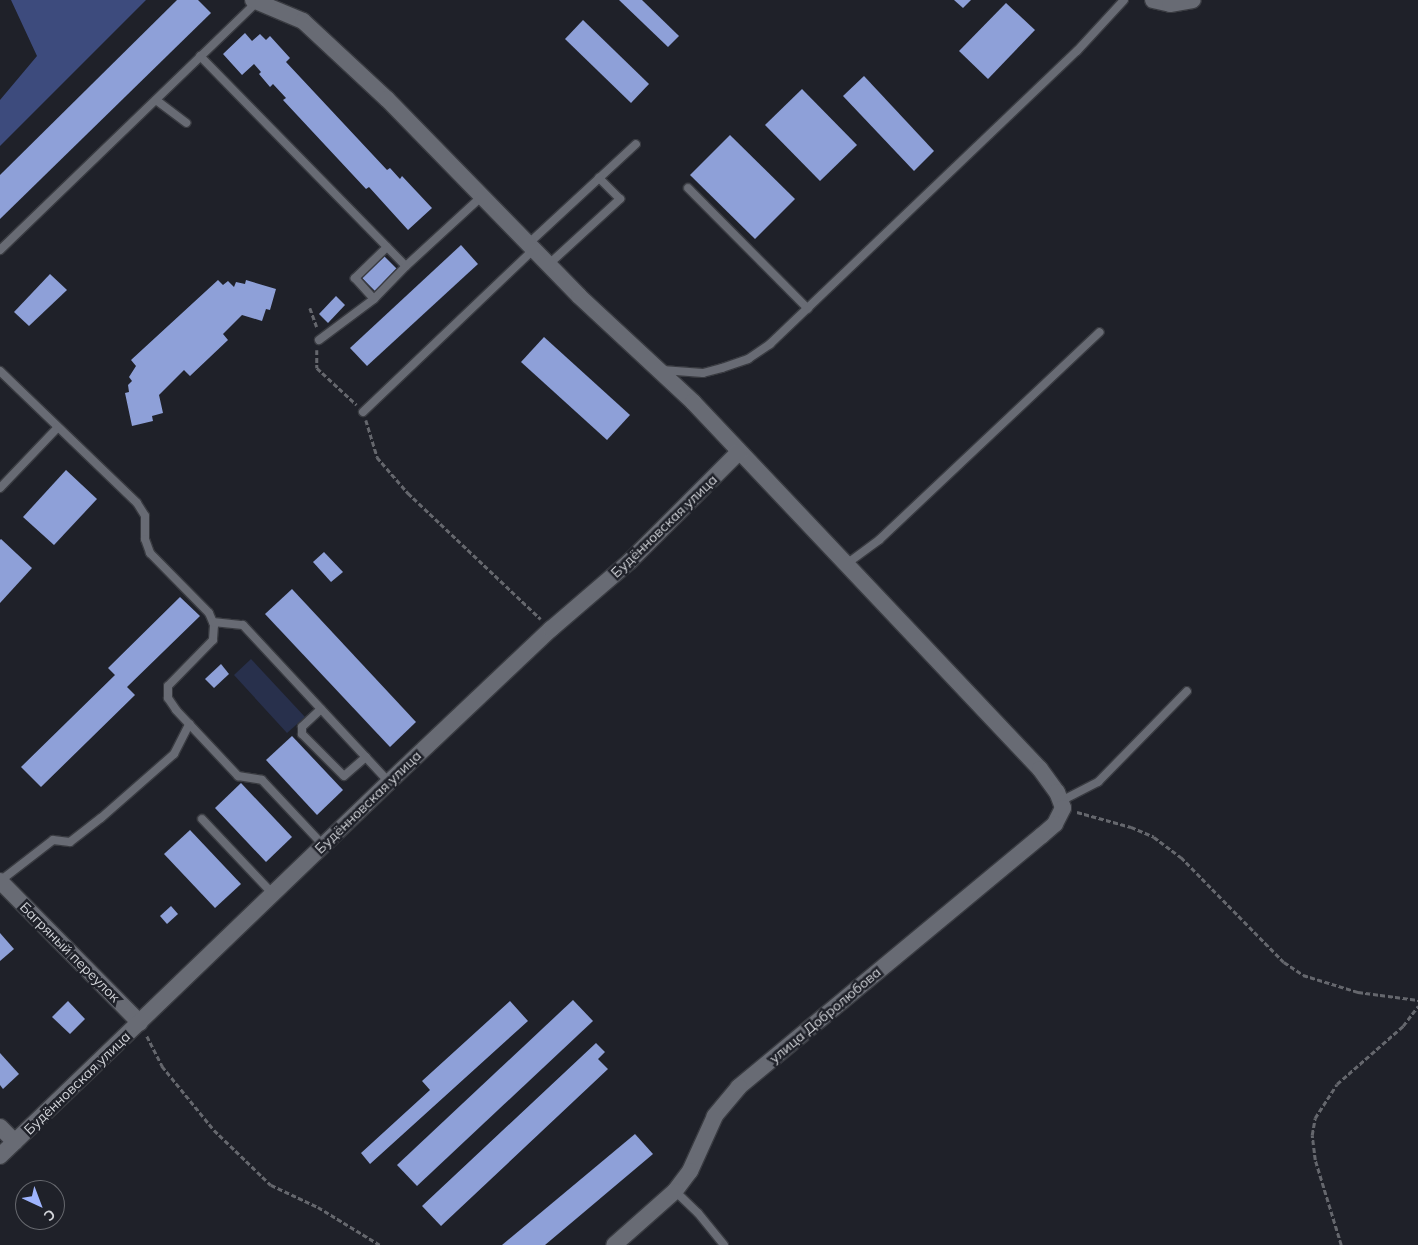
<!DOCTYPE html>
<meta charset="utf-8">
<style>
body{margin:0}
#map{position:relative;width:1418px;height:1245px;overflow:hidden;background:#1f2129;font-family:Mulish,sans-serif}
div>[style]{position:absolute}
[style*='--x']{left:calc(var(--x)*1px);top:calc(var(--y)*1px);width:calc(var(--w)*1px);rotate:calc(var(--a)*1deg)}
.green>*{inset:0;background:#28304c}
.forest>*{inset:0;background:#3d4b7d}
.building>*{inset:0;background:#8ea0d8}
.path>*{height:2.5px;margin-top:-1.25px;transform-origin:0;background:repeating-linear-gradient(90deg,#65676d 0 5px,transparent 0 7.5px)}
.roads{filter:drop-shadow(1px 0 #393b41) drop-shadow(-1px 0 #393b41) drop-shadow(0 1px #393b41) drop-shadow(0 -1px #393b41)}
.service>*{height:8px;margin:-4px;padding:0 4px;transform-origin:4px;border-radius:4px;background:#686b74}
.minor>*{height:16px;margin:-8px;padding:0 8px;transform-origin:8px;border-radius:8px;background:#686b74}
span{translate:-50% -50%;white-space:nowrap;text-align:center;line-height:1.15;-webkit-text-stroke:5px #1f2129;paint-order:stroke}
.street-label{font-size:14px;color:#d2d4d9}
.north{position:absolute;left:15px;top:1180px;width:50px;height:50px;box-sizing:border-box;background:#1f2129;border:1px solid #67696f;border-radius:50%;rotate:137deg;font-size:14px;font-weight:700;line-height:20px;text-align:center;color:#d2d4d9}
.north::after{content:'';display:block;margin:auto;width:18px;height:22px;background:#9eb4fd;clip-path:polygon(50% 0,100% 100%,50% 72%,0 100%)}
</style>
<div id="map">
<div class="green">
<i style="clip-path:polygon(251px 659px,305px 717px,287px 733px,234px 675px)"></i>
</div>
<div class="forest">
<i style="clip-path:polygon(11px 0,146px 0,0 146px,0 100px,37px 56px)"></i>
</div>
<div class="building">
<i style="clip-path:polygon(177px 0,198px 0,211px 13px,0 219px,0 175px)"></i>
<i style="clip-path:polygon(619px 0,642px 0,679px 36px,668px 47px)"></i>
<i style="clip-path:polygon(954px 0,971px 0,963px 8px)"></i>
<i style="clip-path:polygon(1006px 3px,1035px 30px,988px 79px,959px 51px)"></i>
<i style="clip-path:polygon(583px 20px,649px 84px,631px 103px,565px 39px)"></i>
<i style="clip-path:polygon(245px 33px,252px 41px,260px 34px,266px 40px,270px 36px,290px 58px,286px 62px,387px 170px,390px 168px,400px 179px,402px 176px,432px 208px,408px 230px,369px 187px,366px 189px,283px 100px,286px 98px,273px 84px,270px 87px,259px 74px,261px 72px,254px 64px,242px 75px,223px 54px)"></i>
<i style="clip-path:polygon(864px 76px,934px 151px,914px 171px,843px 96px)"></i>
<i style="clip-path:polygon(802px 89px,857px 145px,820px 181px,765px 125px)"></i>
<i style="clip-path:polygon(730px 135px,795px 199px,755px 239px,690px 175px)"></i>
<i style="clip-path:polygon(461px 245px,478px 264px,367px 366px,350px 348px)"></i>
<i style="clip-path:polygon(384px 256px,397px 269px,375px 291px,362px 278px)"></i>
<i style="clip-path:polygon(50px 274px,67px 290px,29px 326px,14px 312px)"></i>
<i style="clip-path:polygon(218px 280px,223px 285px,228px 281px,234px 287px,236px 282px,245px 284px,246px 280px,276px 289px,270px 310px,266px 309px,262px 321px,242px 315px,223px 334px,228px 340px,190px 376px,184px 370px,159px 395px,163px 413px,152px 416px,153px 421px,132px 426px,125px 393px,129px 392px,128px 385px,132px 381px,129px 377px,136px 366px,131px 360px)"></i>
<i style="clip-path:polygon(336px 296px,345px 305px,328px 323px,319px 314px)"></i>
<i style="clip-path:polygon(544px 337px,630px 415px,607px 440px,521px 362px)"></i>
<i style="clip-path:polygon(66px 470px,97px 499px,54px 545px,23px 517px)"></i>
<i style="clip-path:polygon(1px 539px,32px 568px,0 603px,0 540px)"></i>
<i style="clip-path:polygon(324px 552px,343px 572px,331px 582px,313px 562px)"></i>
<i style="clip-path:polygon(292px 589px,416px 722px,390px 747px,265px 614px)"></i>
<i style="clip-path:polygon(180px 597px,200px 616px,127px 687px,135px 695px,41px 787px,21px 767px,115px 675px,108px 668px)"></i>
<i style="clip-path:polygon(221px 664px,229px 674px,214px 688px,205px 679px)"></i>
<i style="clip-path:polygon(292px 736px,343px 790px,317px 815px,266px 760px)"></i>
<i style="clip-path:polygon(241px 783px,292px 837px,266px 862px,215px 808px)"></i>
<i style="clip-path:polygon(190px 830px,241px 884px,215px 908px,164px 854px)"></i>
<i style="clip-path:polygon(171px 906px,178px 914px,167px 924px,160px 916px)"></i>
<i style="clip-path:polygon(0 933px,14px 949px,0 961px)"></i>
<i style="clip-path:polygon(573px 1000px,593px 1021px,417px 1186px,397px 1165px)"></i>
<i style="clip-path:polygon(68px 1001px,85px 1019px,70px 1034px,52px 1017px)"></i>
<i style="clip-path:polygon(510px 1001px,528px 1021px,370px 1164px,361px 1153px,430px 1090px,422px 1081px)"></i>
<i style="clip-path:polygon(596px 1043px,605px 1052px,598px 1059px,608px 1069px,441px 1226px,422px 1206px)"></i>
<i style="clip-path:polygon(0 1053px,19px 1074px,3px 1089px,0 1085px)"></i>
<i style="clip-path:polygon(635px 1134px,653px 1154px,545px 1245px,502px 1245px)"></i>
</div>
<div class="path">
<i style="--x:310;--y:308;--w:20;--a:70"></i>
<i style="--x:317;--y:350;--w:18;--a:90"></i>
<i style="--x:317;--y:368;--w:54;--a:42.8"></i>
<i style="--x:366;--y:420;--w:39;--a:73"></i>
<i style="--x:377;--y:457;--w:48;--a:49.3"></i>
<i style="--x:408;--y:493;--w:183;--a:43.5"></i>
<i style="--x:1077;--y:812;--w:56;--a:15.5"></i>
<i style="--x:1131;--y:827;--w:25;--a:23"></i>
<i style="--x:1154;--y:837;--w:34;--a:37"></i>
<i style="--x:1181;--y:857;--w:147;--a:45.6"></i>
<i style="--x:1284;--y:962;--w:23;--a:34"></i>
<i style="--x:1303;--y:975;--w:58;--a:17.2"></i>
<i style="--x:1358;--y:992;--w:61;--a:7.6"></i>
<i style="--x:147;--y:1036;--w:34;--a:63"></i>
<i style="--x:162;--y:1066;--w:82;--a:50.9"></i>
<i style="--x:214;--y:1130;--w:79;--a:44"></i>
<i style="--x:271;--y:1185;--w:52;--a:25.1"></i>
<i style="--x:318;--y:1207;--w:73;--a:31.5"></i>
<i style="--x:1341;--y:1245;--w:89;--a:-107"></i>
<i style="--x:1315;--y:1160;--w:25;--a:-97"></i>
<i style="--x:1312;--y:1135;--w:17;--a:-80"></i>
<i style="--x:1315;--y:1118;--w:40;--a:-57.1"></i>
<i style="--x:1337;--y:1084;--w:88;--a:-41.3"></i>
<i style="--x:1403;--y:1026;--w:25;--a:-53"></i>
</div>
<div class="roads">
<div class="service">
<i style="--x:200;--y:56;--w:294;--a:45.6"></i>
<i style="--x:406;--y:266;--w:102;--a:-42.6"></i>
<i style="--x:156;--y:100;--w:38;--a:37"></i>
<i style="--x:688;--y:188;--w:170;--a:45.2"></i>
<i style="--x:528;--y:244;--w:147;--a:-42.8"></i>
<i style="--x:387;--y:247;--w:45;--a:135.9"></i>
<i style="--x:355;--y:278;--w:28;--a:48"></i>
<i style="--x:374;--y:299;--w:46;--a:-45.9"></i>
<i style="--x:0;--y:250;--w:357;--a:-44"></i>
<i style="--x:548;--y:265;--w:98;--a:-42.5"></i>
<i style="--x:620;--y:199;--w:30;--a:-135"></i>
<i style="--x:319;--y:340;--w:69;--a:-36.7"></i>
<i style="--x:662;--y:370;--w:41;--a:4.2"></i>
<i style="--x:703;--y:373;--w:20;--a:-15"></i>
<i style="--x:722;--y:368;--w:28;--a:-19"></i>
<i style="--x:748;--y:359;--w:27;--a:-34"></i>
<i style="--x:770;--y:344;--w:424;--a:-43.7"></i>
<i style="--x:1077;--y:51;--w:69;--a:-47.3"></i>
<i style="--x:0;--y:371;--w:190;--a:43.9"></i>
<i style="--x:137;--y:503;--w:15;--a:58"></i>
<i style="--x:145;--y:516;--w:23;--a:90"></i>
<i style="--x:145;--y:539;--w:15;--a:70"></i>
<i style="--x:150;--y:553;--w:84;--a:45.5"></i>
<i style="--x:209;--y:613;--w:13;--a:67"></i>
<i style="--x:214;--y:625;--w:15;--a:94"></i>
<i style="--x:213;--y:640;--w:64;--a:134.4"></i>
<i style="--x:168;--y:686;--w:12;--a:90"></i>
<i style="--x:168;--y:698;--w:14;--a:56"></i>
<i style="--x:176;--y:710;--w:91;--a:46.8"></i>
<i style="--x:238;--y:776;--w:24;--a:9"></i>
<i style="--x:262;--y:780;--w:89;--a:46.8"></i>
<i style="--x:363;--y:412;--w:235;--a:-43.6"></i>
<i style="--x:0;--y:488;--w:84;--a:-46.4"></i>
<i style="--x:845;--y:565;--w:42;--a:-36.3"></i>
<i style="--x:879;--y:540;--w:303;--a:-43.3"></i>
<i style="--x:213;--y:622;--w:30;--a:6"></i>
<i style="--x:243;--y:625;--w:214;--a:47.1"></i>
<i style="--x:321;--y:709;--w:26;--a:137"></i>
<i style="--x:302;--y:727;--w:7;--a:90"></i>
<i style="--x:302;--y:734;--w:59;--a:45"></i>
<i style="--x:344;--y:776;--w:29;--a:-41"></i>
<i style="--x:1061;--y:801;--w:42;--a:-27.2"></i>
<i style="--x:1098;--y:782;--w:127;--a:-45.6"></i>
<i style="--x:202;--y:819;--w:102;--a:46.6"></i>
<i style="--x:0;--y:881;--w:67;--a:-37.7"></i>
<i style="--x:53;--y:840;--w:17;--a:7"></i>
<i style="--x:70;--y:842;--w:39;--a:-38"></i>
<i style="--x:101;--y:818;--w:97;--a:-41.2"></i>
<i style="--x:174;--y:754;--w:34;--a:-63"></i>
<i style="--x:675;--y:1191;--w:32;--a:44"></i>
<i style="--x:698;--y:1213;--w:41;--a:50.9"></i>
</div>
<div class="minor">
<i style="--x:253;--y:0;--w:54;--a:22.8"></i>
<i style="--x:303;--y:21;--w:115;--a:42.9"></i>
<i style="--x:387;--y:99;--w:275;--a:45.7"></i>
<i style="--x:579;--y:296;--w:156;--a:42.9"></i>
<i style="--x:693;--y:402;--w:505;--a:46.6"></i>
<i style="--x:1040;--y:769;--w:29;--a:54"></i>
<i style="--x:1057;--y:792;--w:17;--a:69"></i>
<i style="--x:1063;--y:808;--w:18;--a:117"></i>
<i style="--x:1055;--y:824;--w:18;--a:139"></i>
<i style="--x:1041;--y:836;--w:393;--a:140.3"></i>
<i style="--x:739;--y:1087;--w:38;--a:130"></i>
<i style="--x:715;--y:1116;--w:60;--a:114.4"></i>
<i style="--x:690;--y:1171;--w:25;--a:127"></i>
<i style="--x:675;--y:1191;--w:81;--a:138.5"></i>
<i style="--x:1153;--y:0;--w:17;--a:13"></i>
<i style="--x:1170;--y:4;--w:23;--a:-10"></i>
<i style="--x:0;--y:881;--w:199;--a:45.4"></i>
<i style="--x:0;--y:1127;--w:21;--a:45"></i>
<i style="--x:0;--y:1156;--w:540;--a:-43.87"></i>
<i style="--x:389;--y:782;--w:223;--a:-43.4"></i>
<i style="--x:551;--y:629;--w:104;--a:-40.7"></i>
<i style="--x:630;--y:561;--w:154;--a:-45"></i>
</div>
</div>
<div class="street-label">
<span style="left:664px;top:526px;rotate:-44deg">Будённовская улица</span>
<span style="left:368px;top:802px;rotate:-44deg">Будённовская улица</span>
<span style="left:70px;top:952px;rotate:45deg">Багряный переулок</span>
<span style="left:825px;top:1015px;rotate:-40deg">улица Добролюбова</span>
<span style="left:77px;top:1083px;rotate:-44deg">Будённовская улица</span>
</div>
<div class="north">С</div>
</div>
